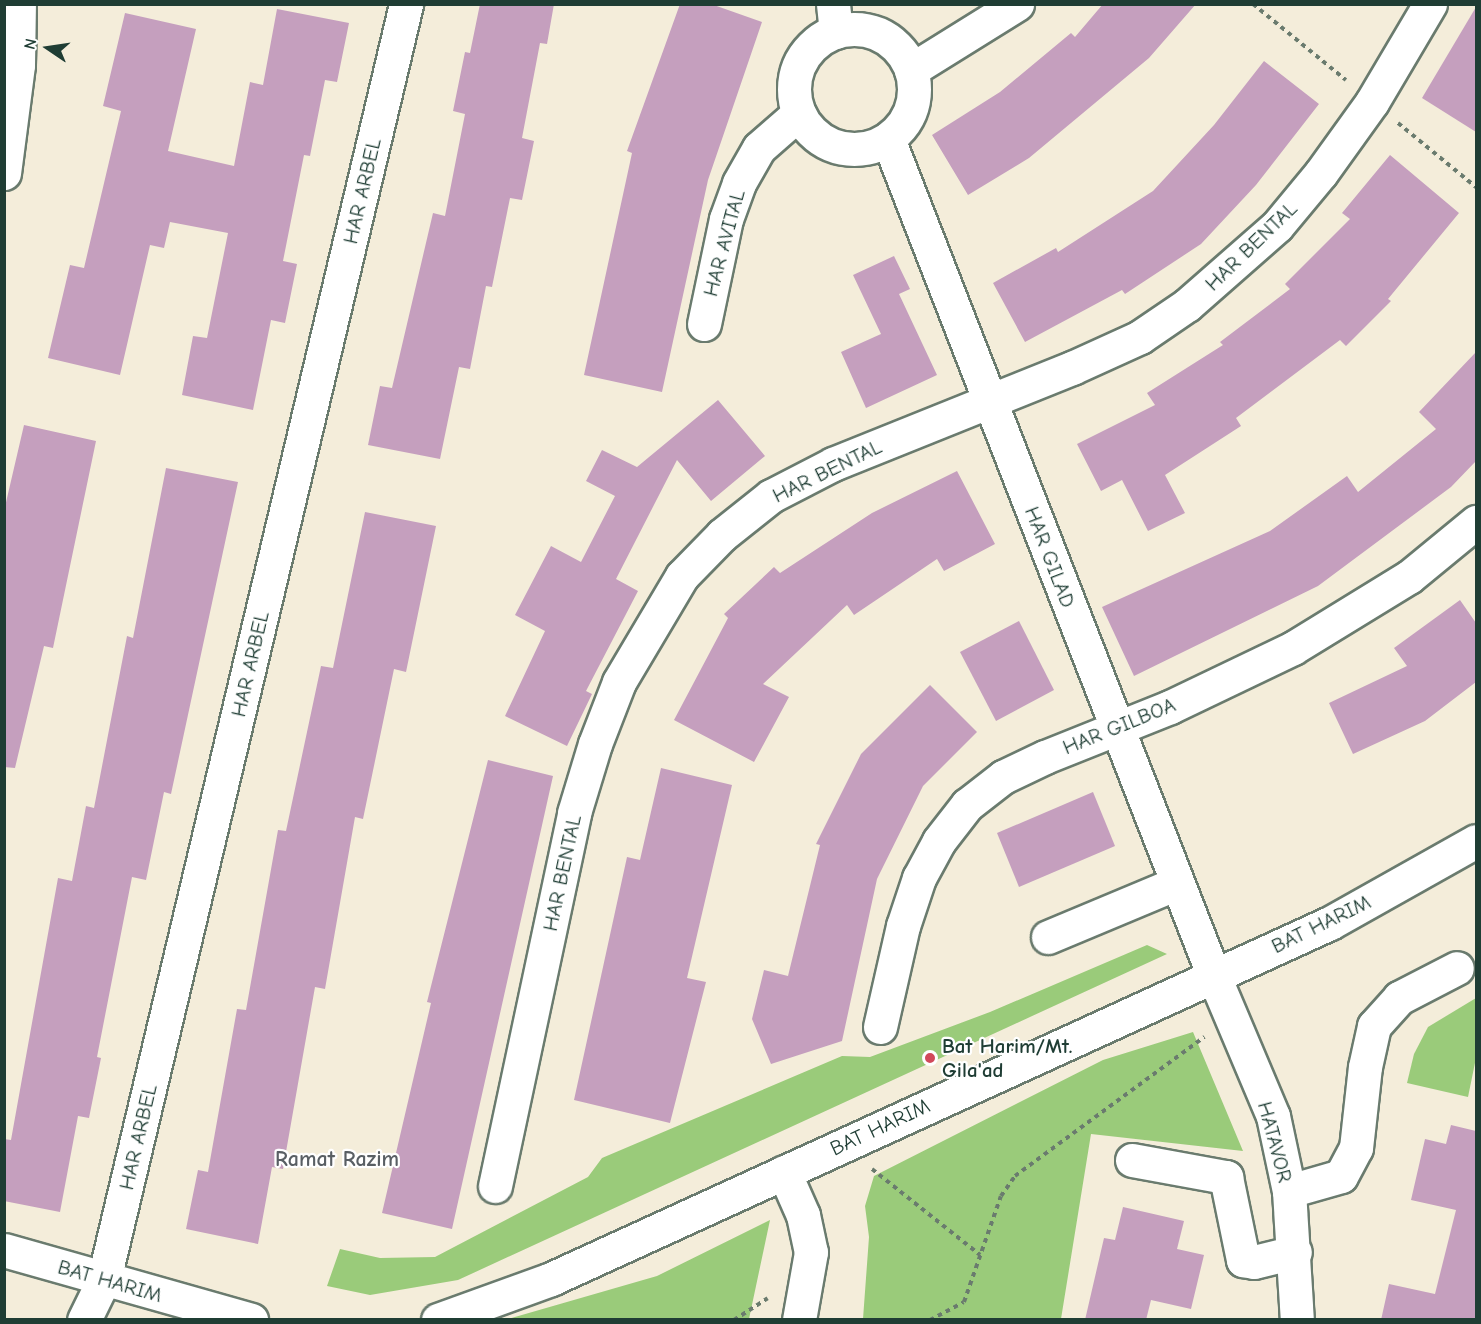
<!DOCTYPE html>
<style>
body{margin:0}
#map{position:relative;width:1481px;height:1324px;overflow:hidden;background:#f4edda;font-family:"Comic Neue",sans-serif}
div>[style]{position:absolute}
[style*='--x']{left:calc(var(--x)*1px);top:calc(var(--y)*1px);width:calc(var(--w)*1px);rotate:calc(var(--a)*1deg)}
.green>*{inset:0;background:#9acb7a}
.building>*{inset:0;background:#c59fbe}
.path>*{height:4px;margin-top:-2px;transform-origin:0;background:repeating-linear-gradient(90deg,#6a7b6e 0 4.5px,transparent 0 9px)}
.roads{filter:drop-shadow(2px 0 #6a7b6e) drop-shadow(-2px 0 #6a7b6e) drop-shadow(0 2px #6a7b6e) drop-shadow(0 -2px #6a7b6e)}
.minor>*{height:33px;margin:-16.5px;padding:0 16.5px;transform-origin:16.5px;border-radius:16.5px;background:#fff}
.minor>.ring{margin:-16.5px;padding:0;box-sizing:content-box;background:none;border:33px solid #fff;border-radius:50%}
.dots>*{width:16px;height:16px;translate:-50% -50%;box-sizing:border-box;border:3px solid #fff;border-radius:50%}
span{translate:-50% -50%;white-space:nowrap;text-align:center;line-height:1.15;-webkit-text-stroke:4.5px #fff;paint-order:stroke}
.street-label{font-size:21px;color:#1f3d34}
.poi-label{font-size:21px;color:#1f3d34;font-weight:700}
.left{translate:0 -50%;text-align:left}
.neighbourhood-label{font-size:22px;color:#595f64;font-weight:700}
.frame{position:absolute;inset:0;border:6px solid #1f3d34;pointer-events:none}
.north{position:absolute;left:18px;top:18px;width:60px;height:60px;-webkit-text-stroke:4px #fff;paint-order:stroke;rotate:283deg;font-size:16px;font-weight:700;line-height:24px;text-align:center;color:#1f3d34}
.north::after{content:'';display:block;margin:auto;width:21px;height:27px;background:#1f3d34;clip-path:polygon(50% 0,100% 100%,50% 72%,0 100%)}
</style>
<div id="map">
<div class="green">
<i style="clip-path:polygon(1147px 945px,1167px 954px,458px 1280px,370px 1295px,327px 1286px,340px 1249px,380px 1258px,435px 1257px,588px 1177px,602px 1158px,842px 1056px,870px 1057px,990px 1012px)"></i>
<i style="clip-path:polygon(1476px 998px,1476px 1058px,1468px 1097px,1407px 1083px,1414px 1054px,1428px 1027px)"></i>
<i style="clip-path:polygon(1193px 1032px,1243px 1151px,1091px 1134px,1061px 1319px,863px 1319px,869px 1237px,865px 1206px,874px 1176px,1103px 1060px)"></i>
<i style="clip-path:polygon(770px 1220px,749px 1319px,508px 1319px,657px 1276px)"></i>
</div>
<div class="building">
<i style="clip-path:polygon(480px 4px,554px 4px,547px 44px,540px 43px,522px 138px,534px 141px,522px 200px,510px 198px,492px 287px,486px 286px,470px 369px,459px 367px,440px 459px,368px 445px,380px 386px,392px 388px,433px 213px,445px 216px,465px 114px,453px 111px,465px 52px,470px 53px)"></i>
<i style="clip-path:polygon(680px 4px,711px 4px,762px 22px,708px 180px,662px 392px,584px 375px,632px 153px,627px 151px)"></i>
<i style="clip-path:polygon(1103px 4px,1196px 4px,1149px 58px,1029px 158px,968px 195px,932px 135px,1000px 92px,1071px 33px,1075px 37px)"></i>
<i style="clip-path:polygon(1476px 7px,1476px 132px,1422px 98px)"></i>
<i style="clip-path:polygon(277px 9px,349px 23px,337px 82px,325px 80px,310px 156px,304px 155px,283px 261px,297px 264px,285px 323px,271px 320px,253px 410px,182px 395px,193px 336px,207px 338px,228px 233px,170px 222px,164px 248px,150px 245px,120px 375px,48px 358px,70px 265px,84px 268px,121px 111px,103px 106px,125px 13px,196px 29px,168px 151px,234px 166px,250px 82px,263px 85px)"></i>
<i style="clip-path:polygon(1264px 61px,1319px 104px,1256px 185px,1201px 244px,1125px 294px,1122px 290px,1025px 342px,993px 283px,1056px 248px,1058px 252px,1153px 191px,1214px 125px)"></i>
<i style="clip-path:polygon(1390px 155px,1459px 213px,1388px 299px,1391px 301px,1346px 346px,1340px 340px,1236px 418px,1241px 426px,1165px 475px,1185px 513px,1148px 531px,1122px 480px,1101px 491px,1077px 444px,1155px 405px,1147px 393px,1223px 345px,1220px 342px,1290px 289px,1285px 284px,1350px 219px,1342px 213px)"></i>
<i style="clip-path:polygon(894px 256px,910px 289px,899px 294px,937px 375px,866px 408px,841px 352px,881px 334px,853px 275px)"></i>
<i style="clip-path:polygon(1476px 352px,1476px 461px,1451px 487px,1318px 586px,1134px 676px,1102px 607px,1270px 531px,1347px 476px,1358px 492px,1436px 429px,1419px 412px)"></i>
<i style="clip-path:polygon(718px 400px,765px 456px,711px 501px,677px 460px,616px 579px,638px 591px,586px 691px,592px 694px,567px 746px,505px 716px,545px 631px,515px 615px,551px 546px,581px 562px,615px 496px,586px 481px,602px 450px,637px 467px)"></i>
<i style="clip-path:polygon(24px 425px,96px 441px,53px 648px,44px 646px,15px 768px,4px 767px,4px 511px)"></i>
<i style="clip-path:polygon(166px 468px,238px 482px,171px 794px,164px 792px,146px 880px,132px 877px,97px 1057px,101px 1058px,89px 1118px,78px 1116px,60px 1212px,4px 1201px,4px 1139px,11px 1140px,58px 878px,72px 881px,86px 806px,94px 808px,127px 636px,133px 638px)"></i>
<i style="clip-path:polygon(957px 471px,995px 544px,944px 571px,937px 559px,854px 615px,847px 605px,763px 684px,789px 697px,754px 762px,674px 720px,728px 618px,724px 614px,774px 567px,780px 573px,872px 513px)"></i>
<i style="clip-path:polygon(365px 512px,436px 526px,406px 672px,394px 669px,363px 819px,355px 817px,325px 989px,315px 987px,283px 1169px,272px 1167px,258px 1244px,186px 1229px,198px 1170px,208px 1172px,237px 1009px,246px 1010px,278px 830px,286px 831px,321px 666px,333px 668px)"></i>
<i style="clip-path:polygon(1460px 600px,1476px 623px,1476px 682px,1425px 721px,1353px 754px,1329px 703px,1407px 666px,1394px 648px)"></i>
<i style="clip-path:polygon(1019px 621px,1054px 690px,996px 721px,960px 652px)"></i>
<i style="clip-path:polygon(930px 685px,977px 732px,923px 786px,877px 879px,842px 1041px,771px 1064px,752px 1019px,764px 970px,788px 976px,820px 845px,816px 844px,861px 754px)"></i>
<i style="clip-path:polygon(488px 760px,553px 776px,452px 1229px,382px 1213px,431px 1003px,427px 1002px)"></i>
<i style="clip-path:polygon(661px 768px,732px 785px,687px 978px,706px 982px,670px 1123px,574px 1100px,627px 857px,640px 860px)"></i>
<i style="clip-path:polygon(1093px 792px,1115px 846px,1019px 887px,997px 833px)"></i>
<i style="clip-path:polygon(1451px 1125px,1476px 1131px,1476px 1320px,1381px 1320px,1389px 1284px,1435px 1294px,1456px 1210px,1411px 1200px,1425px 1139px,1446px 1144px)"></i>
<i style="clip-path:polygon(1123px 1207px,1184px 1221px,1177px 1249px,1204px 1255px,1191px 1309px,1151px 1300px,1146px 1320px,1085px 1320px,1104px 1238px,1115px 1240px)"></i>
</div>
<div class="path">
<i style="--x:1253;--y:4;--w:120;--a:39.3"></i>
<i style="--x:1398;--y:123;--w:101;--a:39.4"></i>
<i style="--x:872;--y:1169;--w:138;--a:38.5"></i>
<i style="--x:734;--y:1320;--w:40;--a:-32.9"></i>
<i style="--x:930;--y:1320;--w:38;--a:-28"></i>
<i style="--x:964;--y:1302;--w:112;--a:-70.8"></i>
<i style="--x:1001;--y:1196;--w:24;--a:-55"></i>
<i style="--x:1015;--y:1176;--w:235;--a:-36.3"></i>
</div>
<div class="roads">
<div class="minor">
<i style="--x:833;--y:4;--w:28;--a:84"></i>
<i class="ring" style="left:794px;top:29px;width:87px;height:87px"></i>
<i style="--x:911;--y:70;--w:125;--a:-31.9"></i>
<i style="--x:888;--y:139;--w:896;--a:68.73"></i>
<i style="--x:1213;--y:974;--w:154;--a:67.1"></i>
<i style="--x:1273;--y:1116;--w:77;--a:78"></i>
<i style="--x:1289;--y:1191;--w:129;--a:86.5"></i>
<i style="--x:4;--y:173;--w:109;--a:-82.6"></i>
<i style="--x:18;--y:65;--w:61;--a:-89.1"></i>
<i style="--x:704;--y:324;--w:107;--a:-78.2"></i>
<i style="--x:726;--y:219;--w:38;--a:-70"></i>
<i style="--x:739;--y:183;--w:40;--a:-60.3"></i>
<i style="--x:759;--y:148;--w:53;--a:-41.2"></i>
<i style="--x:1048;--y:937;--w:140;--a:-22.7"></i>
<i style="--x:880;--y:1027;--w:104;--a:-77.2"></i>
<i style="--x:903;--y:926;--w:51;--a:-71.6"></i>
<i style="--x:919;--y:878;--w:42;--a:-61.6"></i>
<i style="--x:939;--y:841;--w:46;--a:-52.1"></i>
<i style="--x:967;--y:805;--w:46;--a:-37.9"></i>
<i style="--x:1003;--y:777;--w:47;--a:-25.5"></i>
<i style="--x:1045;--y:757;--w:135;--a:-21.8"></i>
<i style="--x:1170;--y:707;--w:136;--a:-25.6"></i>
<i style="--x:1293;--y:648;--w:136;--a:-31.5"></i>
<i style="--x:1409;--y:577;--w:87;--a:-39.4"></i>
<i style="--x:1132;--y:1160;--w:96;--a:10.3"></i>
<i style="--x:1226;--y:1177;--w:85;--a:78.4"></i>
<i style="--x:1243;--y:1260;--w:11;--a:10"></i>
<i style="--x:1254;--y:1262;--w:42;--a:-13.7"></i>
<i style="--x:784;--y:1172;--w:47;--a:66.2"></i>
<i style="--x:803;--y:1215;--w:38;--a:78"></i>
<i style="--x:811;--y:1252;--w:69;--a:100"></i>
<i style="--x:495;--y:1186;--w:381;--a:-78"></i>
<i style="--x:574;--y:813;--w:72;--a:-73.1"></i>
<i style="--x:595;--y:744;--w:66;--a:-68.8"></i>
<i style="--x:619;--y:682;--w:123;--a:-59.3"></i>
<i style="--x:682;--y:576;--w:57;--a:-45.7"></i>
<i style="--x:722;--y:535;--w:63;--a:-38.5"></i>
<i style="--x:771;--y:496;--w:70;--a:-27.3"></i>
<i style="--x:833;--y:464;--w:258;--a:-21.9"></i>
<i style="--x:1072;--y:368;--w:75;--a:-24.5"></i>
<i style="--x:1140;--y:337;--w:57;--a:-34.2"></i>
<i style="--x:1187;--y:305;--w:120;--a:-41.3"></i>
<i style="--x:1277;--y:226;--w:69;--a:-50.3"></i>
<i style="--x:1321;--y:173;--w:87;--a:-54.3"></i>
<i style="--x:1372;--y:102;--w:114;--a:-59.4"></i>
<i style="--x:1289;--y:1191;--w:54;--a:-16.1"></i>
<i style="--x:1341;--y:1176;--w:32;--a:-62"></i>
<i style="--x:1356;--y:1148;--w:81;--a:-83.7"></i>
<i style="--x:1365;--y:1067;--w:42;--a:-77.6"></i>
<i style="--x:1374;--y:1026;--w:38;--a:-48"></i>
<i style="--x:1399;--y:998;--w:65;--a:-27.3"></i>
<i style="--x:4;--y:1250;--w:257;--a:15.8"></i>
<i style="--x:84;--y:1320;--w:46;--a:-64"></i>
<i style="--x:104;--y:1279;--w:1310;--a:-76.67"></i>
<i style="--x:438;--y:1320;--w:120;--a:-19.9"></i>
<i style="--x:551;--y:1279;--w:856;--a:-24.56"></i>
<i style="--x:1330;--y:923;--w:167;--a:-29.3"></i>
</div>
</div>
<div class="dots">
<i style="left:930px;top:1058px;background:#d1495b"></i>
</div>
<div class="street-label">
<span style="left:362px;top:191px;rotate:-77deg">HAR ARBEL</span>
<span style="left:724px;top:243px;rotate:-75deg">HAR AVITAL</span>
<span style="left:1251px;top:246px;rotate:-44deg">HAR BENTAL</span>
<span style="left:827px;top:471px;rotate:-26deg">HAR BENTAL</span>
<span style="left:1050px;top:557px;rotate:69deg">HAR GILAD</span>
<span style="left:250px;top:664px;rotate:-77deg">HAR ARBEL</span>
<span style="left:1119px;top:726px;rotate:-22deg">HAR GILBOA</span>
<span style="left:562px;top:873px;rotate:-78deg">HAR BENTAL</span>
<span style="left:1321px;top:924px;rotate:-26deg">BAT HARIM</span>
<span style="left:880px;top:1127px;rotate:-25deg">BAT HARIM</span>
<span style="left:138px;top:1137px;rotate:-77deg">HAR ARBEL</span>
<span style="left:1275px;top:1142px;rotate:75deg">HATAVOR</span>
<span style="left:110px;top:1281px;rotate:16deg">BAT HARIM</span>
</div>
<div class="poi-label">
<span class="left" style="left:942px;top:1058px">Bat Harim/Mt.<br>Gila'ad</span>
</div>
<div class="neighbourhood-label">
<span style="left:337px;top:1160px">Ramat Razim</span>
</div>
<div class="frame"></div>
<div class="north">N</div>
</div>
